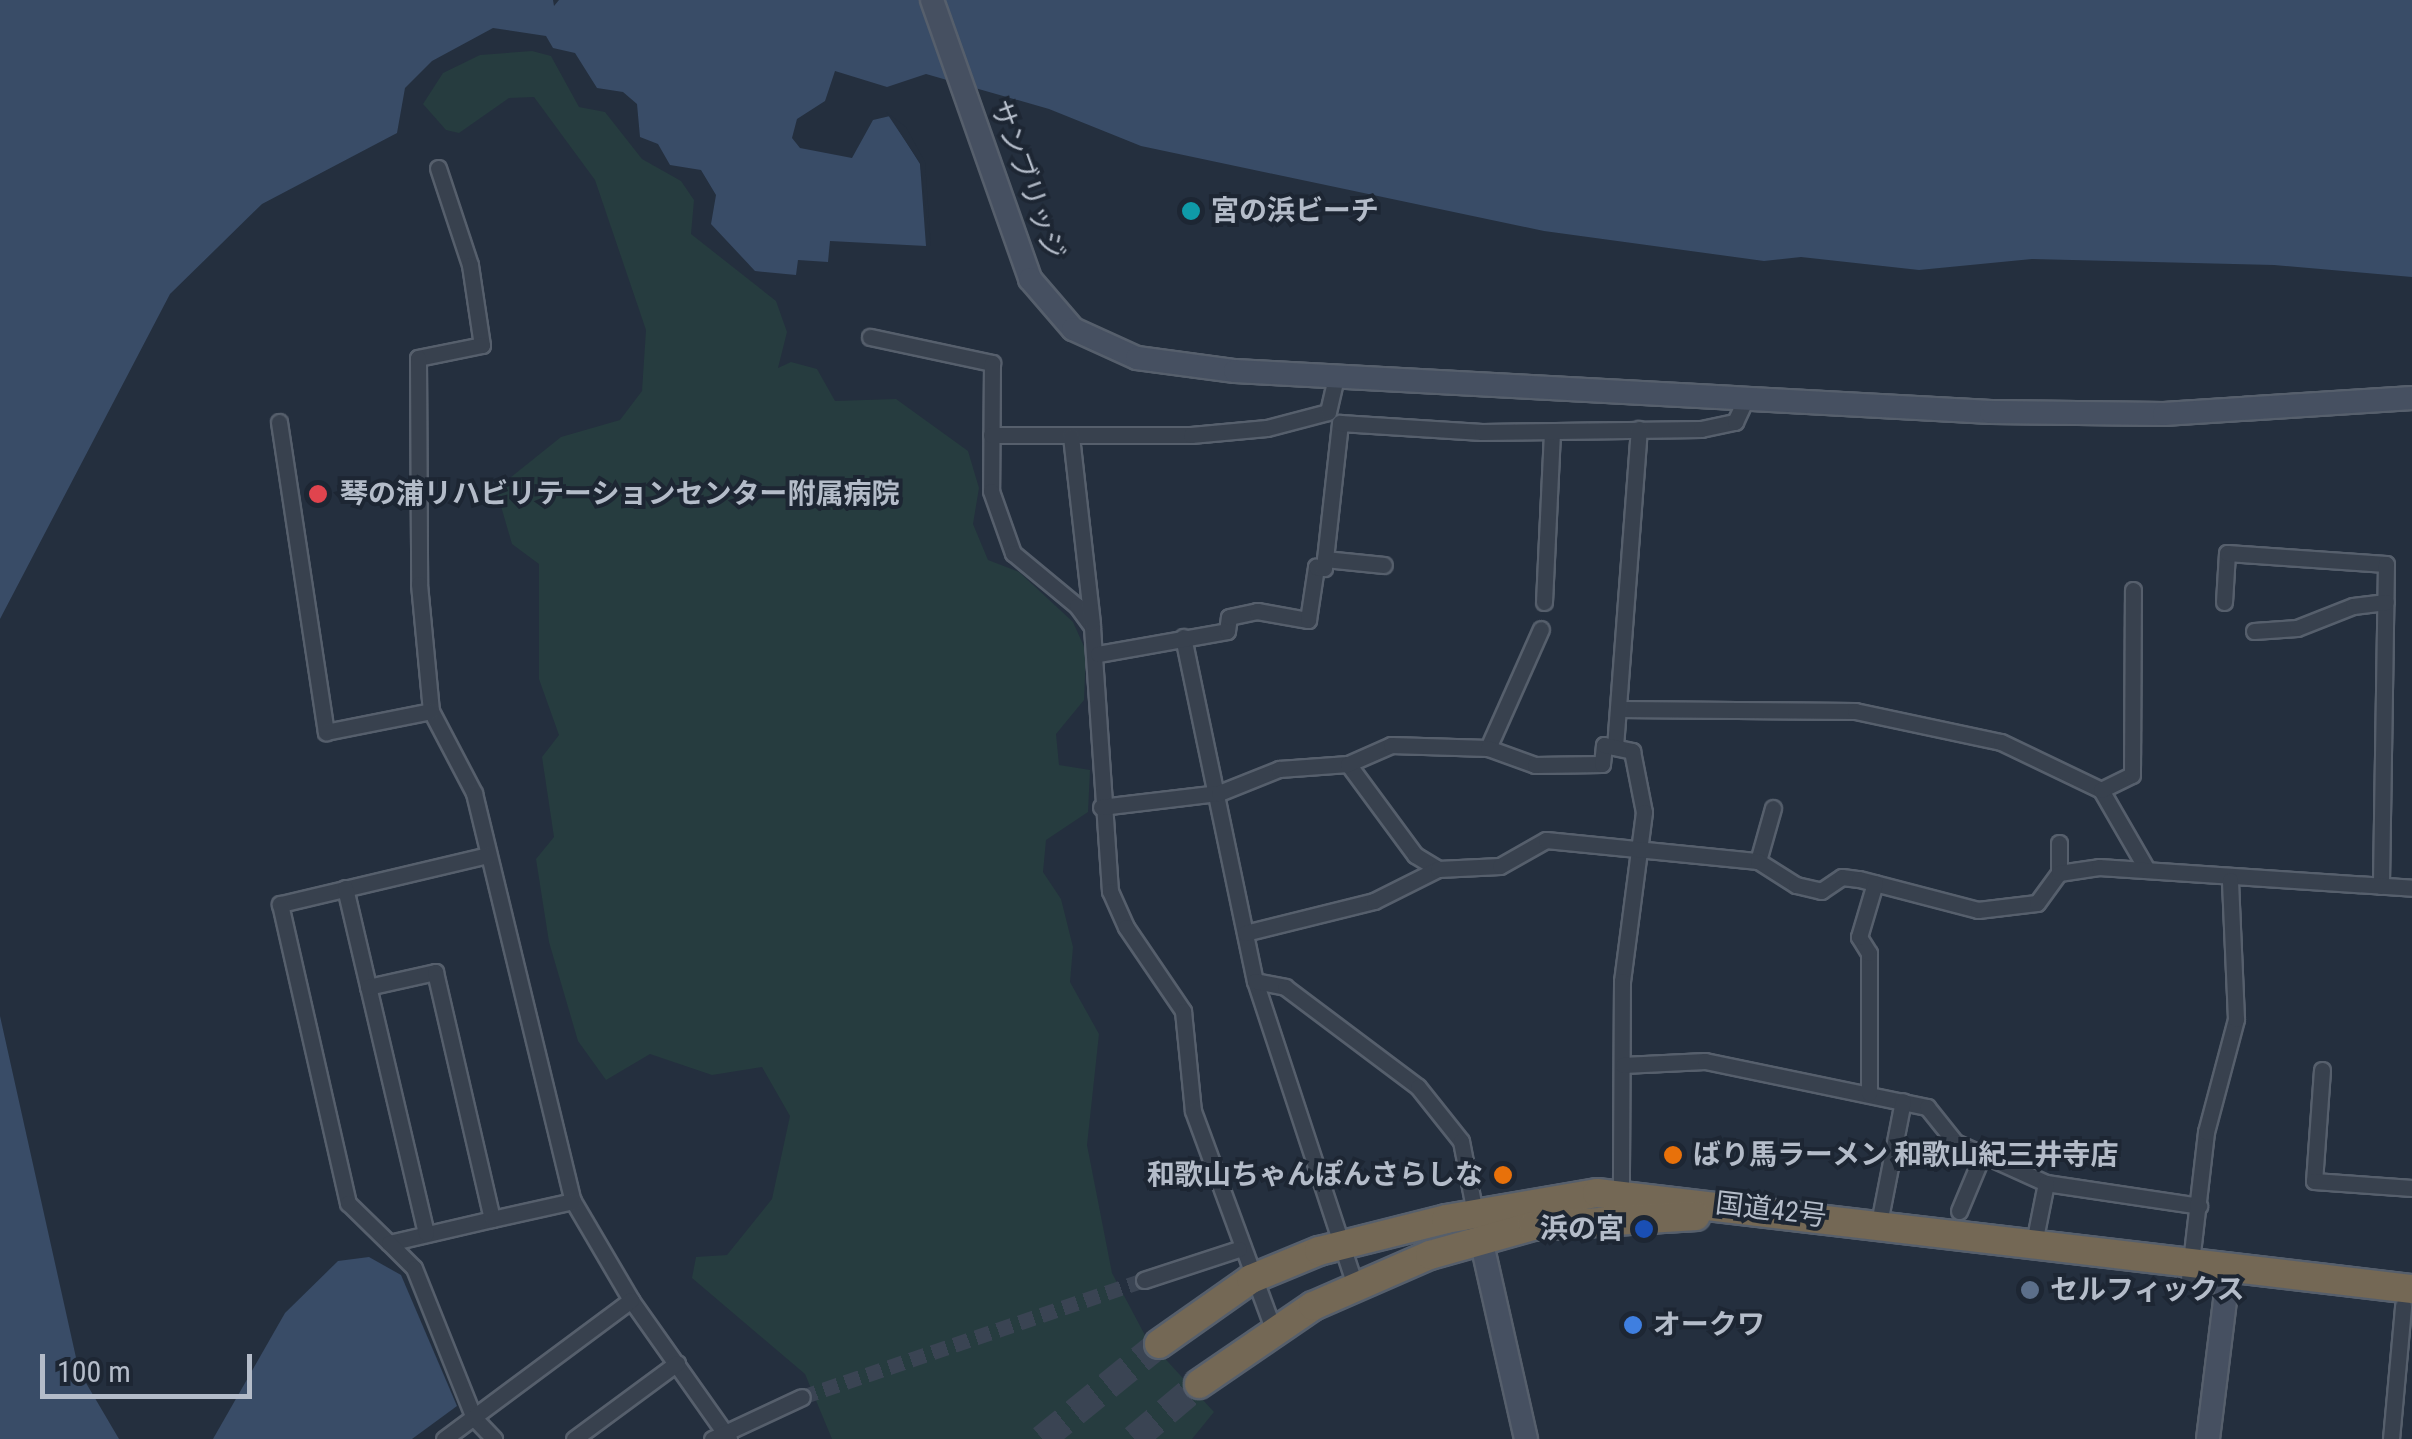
<!DOCTYPE html>
<meta charset="utf-8">
<style>
body{margin:0}
#map{position:relative;width:2412px;height:1439px;overflow:hidden;background:#242f3e;font-family:"Roboto Condensed","Noto Sans JP",sans-serif}
div>[style]{position:absolute}
[style*='--x']{left:calc(var(--x)*1px);top:calc(var(--y)*1px);width:calc(var(--w)*1px);rotate:calc(var(--a)*1deg)}
.green>*{inset:0;background:#263c3f}
.water>*{inset:0;background:#394c67}
.pier>*{inset:0;background:#242f3e}
.street-tunnel>*{height:15px;margin-top:-7.5px;transform-origin:0;background:repeating-linear-gradient(90deg,#3a4453 0 15px,transparent 0 23px)}
.highway-tunnel>*{height:28px;margin-top:-14px;transform-origin:0;background:repeating-linear-gradient(90deg,#3a4453 0 28px,transparent 0 42px)}
.roads{filter:drop-shadow(2px 0 #565f6c) drop-shadow(-2px 0 #565f6c) drop-shadow(0 2px #565f6c) drop-shadow(0 -2px #565f6c)}
.street>*{height:15px;margin:-7.5px;padding:0 7.5px;transform-origin:7.5px;border-radius:7.5px;background:#38414e}
.secondary>*{height:22px;margin:-11px;padding:0 11px;transform-origin:11px;border-radius:11px;background:#465061}
.highway>*{height:28px;margin:-14px;padding:0 14px;transform-origin:14px;border-radius:14px;background:#746855}
.dots>*{width:28px;height:28px;translate:-50% -50%;box-sizing:border-box;border:5px solid #1d2633;border-radius:50%}
span{translate:-50% -50%;white-space:nowrap;text-align:center;line-height:1.15;-webkit-text-stroke:8px #1d2633;paint-order:stroke}
.street-label{font-size:28px;color:#b4bcc9}
.poi-label{font-size:28px;color:#b4bcc9;font-weight:700}
.left{translate:0 -50%;text-align:left}
.right{translate:-100% -50%;text-align:right}
.scale{position:absolute;left:40px;top:1354px;width:212px;height:45px;box-sizing:border-box;border:5px solid #b4bcc9;border-top:0;padding-left:12px;font-size:30px;line-height:35px;white-space:nowrap;color:#b4bcc9;-webkit-text-stroke:8px #1d2633;paint-order:stroke}
</style>
<div id="map">
<div class="green">
<i style="clip-path:polygon(532px 51px,551px 56px,579px 107px,605px 112px,642px 159px,681px 181px,694px 200px,691px 234px,776px 301px,787px 332px,778px 368px,791px 362px,817px 369px,835px 401px,896px 399px,968px 451px,979px 488px,973px 524px,988px 560px,1019px 572px,1073px 622px,1086px 651px,1084px 700px,1056px 734px,1059px 765px,1090px 770px,1088px 812px,1046px 840px,1043px 872px,1061px 899px,1073px 947px,1070px 982px,1099px 1034px,1087px 1145px,1112px 1273px,1147px 1339px,1214px 1412px,1192px 1439px,832px 1439px,805px 1374px,692px 1278px,696px 1257px,727px 1255px,772px 1199px,790px 1116px,762px 1067px,712px 1075px,650px 1054px,606px 1080px,578px 1041px,549px 942px,536px 859px,554px 837px,542px 757px,559px 735px,539px 679px,539px 564px,512px 544px,496px 489px,561px 437px,620px 420px,642px 391px,646px 330px,595px 180px,534px 97px,509px 98px,459px 133px,446px 130px,423px 104px,443px 73px,480px 55px)"></i>
</div>
<div class="water">
<i style="clip-path:polygon(0 0,553px 0,554px 6px,559px 0,2412px 0,2412px 277px,2274px 265px,2032px 259px,1919px 270px,1801px 257px,1764px 261px,1544px 231px,1141px 146px,1049px 109px,926px 74px,887px 87px,835px 71px,825px 101px,797px 119px,792px 138px,800px 148px,852px 158px,873px 120px,890px 116px,920px 164px,926px 246px,830px 241px,828px 262px,798px 260px,796px 275px,755px 271px,711px 224px,716px 195px,701px 170px,670px 165px,658px 144px,640px 137px,637px 104px,623px 92px,597px 88px,575px 53px,553px 48px,546px 36px,493px 28px,432px 61px,405px 88px,397px 133px,262px 204px,170px 294px,0 619px)"></i>
<i style="clip-path:polygon(0 1016px,79px 1371px,119px 1439px,0 1439px)"></i>
<i style="clip-path:polygon(369px 1257px,401px 1275px,457px 1406px,412px 1439px,213px 1439px,285px 1313px,338px 1261px)"></i>
</div>
<div class="pier">
<i style="clip-path:polygon(886px 112px,906px 127px,925px 162px,931px 247px,920px 163px)"></i>
</div>
<div class="street-tunnel">
<i style="--x:802;--y:1397;--w:361;--a:-18.9"></i>
</div>
<div class="highway-tunnel">
<i style="--x:1042;--y:1439;--w:151;--a:-39.1"></i>
<i style="--x:1134;--y:1439;--w:85;--a:-40.2"></i>
</div>
<div class="roads">
<div class="street">
<i style="--x:438;--y:168;--w:102;--a:71.7"></i>
<i style="--x:470;--y:265;--w:81;--a:81.5"></i>
<i style="--x:482;--y:345;--w:65;--a:168.5"></i>
<i style="--x:418;--y:358;--w:226;--a:89.7"></i>
<i style="--x:419;--y:584;--w:128;--a:84.6"></i>
<i style="--x:431;--y:711;--w:93;--a:62.3"></i>
<i style="--x:474;--y:793;--w:420;--a:76.4"></i>
<i style="--x:573;--y:1201;--w:115;--a:59.6"></i>
<i style="--x:631;--y:1300;--w:170;--a:54.8"></i>
<i style="--x:870;--y:337;--w:125;--a:12"></i>
<i style="--x:992;--y:363;--w:128;--a:90.4"></i>
<i style="--x:991;--y:491;--w:66;--a:70.5"></i>
<i style="--x:1013;--y:553;--w:83;--a:39.6"></i>
<i style="--x:1077;--y:606;--w:26;--a:54"></i>
<i style="--x:1092;--y:627;--w:265;--a:86.1"></i>
<i style="--x:1110;--y:891;--w:39;--a:66"></i>
<i style="--x:1126;--y:927;--w:102;--a:55.8"></i>
<i style="--x:1183;--y:1011;--w:100;--a:84.3"></i>
<i style="--x:1193;--y:1111;--w:232;--a:69.8"></i>
<i style="--x:279;--y:422;--w:314;--a:81.4"></i>
<i style="--x:326;--y:732;--w:107;--a:-11.3"></i>
<i style="--x:991;--y:435;--w:200;--a:0"></i>
<i style="--x:1191;--y:435;--w:76;--a:-5.3"></i>
<i style="--x:1267;--y:428;--w:63;--a:-14.7"></i>
<i style="--x:1328;--y:412;--w:36;--a:-77"></i>
<i style="--x:1071;--y:436;--w:188;--a:83.6"></i>
<i style="--x:1325;--y:559;--w:59;--a:5.8"></i>
<i style="--x:1544;--y:602;--w:170;--a:-87.3"></i>
<i style="--x:2224;--y:602;--w:49;--a:-86.5"></i>
<i style="--x:2227;--y:553;--w:159;--a:4"></i>
<i style="--x:2386;--y:564;--w:322;--a:90.9"></i>
<i style="--x:2254;--y:631;--w:43;--a:-4"></i>
<i style="--x:2297;--y:628;--w:60;--a:-21.4"></i>
<i style="--x:2353;--y:606;--w:33;--a:-7"></i>
<i style="--x:1183;--y:637;--w:351;--a:78.2"></i>
<i style="--x:1255;--y:981;--w:320;--a:71.8"></i>
<i style="--x:1098;--y:654;--w:131;--a:-10.1"></i>
<i style="--x:1227;--y:631;--w:14;--a:-82"></i>
<i style="--x:1229;--y:617;--w:29;--a:-12"></i>
<i style="--x:1257;--y:611;--w:52;--a:10"></i>
<i style="--x:1308;--y:620;--w:54;--a:-81.4"></i>
<i style="--x:1316;--y:567;--w:8;--a:7"></i>
<i style="--x:1324;--y:568;--w:146;--a:-83.7"></i>
<i style="--x:1340;--y:423;--w:142;--a:3.6"></i>
<i style="--x:1482;--y:432;--w:219;--a:-0.8"></i>
<i style="--x:1701;--y:429;--w:35;--a:-12"></i>
<i style="--x:1735;--y:422;--w:26;--a:-65"></i>
<i style="--x:1618;--y:709;--w:237;--a:0.5"></i>
<i style="--x:1855;--y:711;--w:149;--a:12"></i>
<i style="--x:2001;--y:742;--w:111;--a:25.6"></i>
<i style="--x:2101;--y:790;--w:90;--a:60"></i>
<i style="--x:1615;--y:747;--w:319;--a:-85.7"></i>
<i style="--x:1488;--y:748;--w:130;--a:-66"></i>
<i style="--x:1348;--y:764;--w:113;--a:53.6"></i>
<i style="--x:1415;--y:855;--w:27;--a:31"></i>
<i style="--x:2101;--y:790;--w:34;--a:-26"></i>
<i style="--x:2132;--y:775;--w:185;--a:-89.7"></i>
<i style="--x:1101;--y:807;--w:119;--a:-6.8"></i>
<i style="--x:1219;--y:793;--w:65;--a:-21.8"></i>
<i style="--x:1279;--y:769;--w:69;--a:-4.1"></i>
<i style="--x:1348;--y:764;--w:47;--a:-23.8"></i>
<i style="--x:1391;--y:745;--w:97;--a:1.8"></i>
<i style="--x:1488;--y:748;--w:50;--a:19.9"></i>
<i style="--x:1535;--y:765;--w:67;--a:-0.9"></i>
<i style="--x:1602;--y:764;--w:19;--a:-84"></i>
<i style="--x:1604;--y:745;--w:29;--a:12"></i>
<i style="--x:1632;--y:751;--w:62;--a:78.9"></i>
<i style="--x:1644;--y:812;--w:170;--a:97.4"></i>
<i style="--x:1622;--y:981;--w:212;--a:90.3"></i>
<i style="--x:2059;--y:843;--w:30;--a:90"></i>
<i style="--x:488;--y:855;--w:214;--a:166.7"></i>
<i style="--x:280;--y:904;--w:307;--a:77.2"></i>
<i style="--x:348;--y:1203;--w:57;--a:44.3"></i>
<i style="--x:389;--y:1243;--w:106;--a:-13.1"></i>
<i style="--x:1758;--y:861;--w:55;--a:-74.2"></i>
<i style="--x:345;--y:888;--w:355;--a:76.8"></i>
<i style="--x:1245;--y:933;--w:133;--a:-13.9"></i>
<i style="--x:1374;--y:901;--w:72;--a:-26.6"></i>
<i style="--x:1438;--y:869;--w:62;--a:-2.8"></i>
<i style="--x:1500;--y:866;--w:53;--a:-29.5"></i>
<i style="--x:1546;--y:840;--w:213;--a:5.7"></i>
<i style="--x:1758;--y:861;--w:45;--a:32.3"></i>
<i style="--x:1796;--y:885;--w:26;--a:13"></i>
<i style="--x:1821;--y:891;--w:25;--a:-34"></i>
<i style="--x:1842;--y:877;--w:17;--a:7"></i>
<i style="--x:1859;--y:879;--w:123;--a:14.6"></i>
<i style="--x:1978;--y:910;--w:59;--a:-6.8"></i>
<i style="--x:2037;--y:903;--w:37;--a:-54"></i>
<i style="--x:2059;--y:873;--w:40;--a:-8.5"></i>
<i style="--x:2099;--y:867;--w:314;--a:3.8"></i>
<i style="--x:1255;--y:981;--w:31;--a:11"></i>
<i style="--x:1285;--y:987;--w:166;--a:36.9"></i>
<i style="--x:1418;--y:1087;--w:69;--a:51.5"></i>
<i style="--x:1461;--y:1141;--w:73;--a:79"></i>
<i style="--x:368;--y:987;--w:69;--a:-12.6"></i>
<i style="--x:435;--y:972;--w:253;--a:77"></i>
<i style="--x:492;--y:1219;--w:83;--a:-12.5"></i>
<i style="--x:1623;--y:1065;--w:82;--a:-2.8"></i>
<i style="--x:1705;--y:1061;--w:227;--a:11.7"></i>
<i style="--x:1927;--y:1107;--w:45;--a:51.3"></i>
<i style="--x:1955;--y:1142;--w:100;--a:24.3"></i>
<i style="--x:2046;--y:1183;--w:155;--a:8.5"></i>
<i style="--x:2322;--y:1070;--w:111;--a:94.1"></i>
<i style="--x:2314;--y:1181;--w:98;--a:4.1"></i>
<i style="--x:1869;--y:1093;--w:140;--a:-90"></i>
<i style="--x:1869;--y:953;--w:19;--a:-122"></i>
<i style="--x:1859;--y:937;--w:56;--a:-73.5"></i>
<i style="--x:1959;--y:1211;--w:60;--a:-67.3"></i>
<i style="--x:1879;--y:1223;--w:124;--a:-78.9"></i>
<i style="--x:389;--y:1243;--w:35;--a:45"></i>
<i style="--x:414;--y:1268;--w:162;--a:68.2"></i>
<i style="--x:474;--y:1418;--w:29;--a:46"></i>
<i style="--x:2034;--y:1243;--w:61;--a:-78.7"></i>
<i style="--x:2189;--y:1279;--w:148;--a:-83.4"></i>
<i style="--x:2206;--y:1132;--w:117;--a:-75.1"></i>
<i style="--x:2236;--y:1019;--w:139;--a:-92.5"></i>
<i style="--x:1144;--y:1280;--w:100;--a:-18.1"></i>
<i style="--x:444;--y:1439;--w:233;--a:-36.6"></i>
<i style="--x:574;--y:1439;--w:128;--a:-36.4"></i>
<i style="--x:712;--y:1439;--w:99;--a:-25"></i>
<i style="--x:2391;--y:1439;--w:134;--a:-84.8"></i>
</div>
<div class="secondary">
<i style="--x:932;--y:0;--w:296;--a:70.6"></i>
<i style="--x:1030;--y:279;--w:66;--a:49.3"></i>
<i style="--x:1073;--y:329;--w:70;--a:24.4"></i>
<i style="--x:1137;--y:358;--w:99;--a:7.6"></i>
<i style="--x:1235;--y:371;--w:757;--a:3.1"></i>
<i style="--x:1991;--y:412;--w:173;--a:0.7"></i>
<i style="--x:2164;--y:414;--w:249;--a:-3.7"></i>
<i style="--x:1478;--y:1226;--w:218;--a:77.3"></i>
<i style="--x:2208;--y:1439;--w:172;--a:-83"></i>
</div>
<div class="highway">
<i style="--x:1159;--y:1344;--w:113;--a:-35.2"></i>
<i style="--x:1251;--y:1279;--w:74;--a:-22.4"></i>
<i style="--x:1319;--y:1251;--w:131;--a:-14.1"></i>
<i style="--x:1446;--y:1219;--w:153;--a:-9.8"></i>
<i style="--x:1597;--y:1193;--w:821;--a:6.72"></i>
<i style="--x:1199;--y:1384;--w:138;--a:-34.4"></i>
<i style="--x:1313;--y:1306;--w:128;--a:-23.6"></i>
<i style="--x:1430;--y:1255;--w:107;--a:-15.7"></i>
<i style="--x:1533;--y:1226;--w:163;--a:-3.5"></i>
</div>
</div>
<div class="dots">
<i style="left:1191px;top:211px;background:#0f9aa8"></i>
<i style="left:318px;top:494px;background:#e0444e"></i>
<i style="left:1673px;top:1155px;background:#e8710a"></i>
<i style="left:1503px;top:1175px;background:#e8710a"></i>
<i style="left:1644px;top:1229px;background:#1a4fb4"></i>
<i style="left:2030px;top:1290px;background:#5c6f8a"></i>
<i style="left:1633px;top:1325px;background:#3f7fe0"></i>
</div>
<div class="street-label">
<span style="left:1027px;top:180px;rotate:70deg">サンブリッジ</span>
<span style="left:1771px;top:1210px;rotate:7deg">国道42号</span>
</div>
<div class="poi-label">
<span class="left" style="left:1211px;top:211px">宮の浜ビーチ</span>
<span class="left" style="left:340px;top:494px">琴の浦リハビリテーションセンター附属病院</span>
<span class="left" style="left:1693px;top:1155px">ばり馬ラーメン 和歌山紀三井寺店</span>
<span class="right" style="left:1483px;top:1175px">和歌山ちゃんぽんさらしな</span>
<span class="right" style="left:1624px;top:1229px">浜の宮</span>
<span class="left" style="left:2050px;top:1290px">セルフィックス</span>
<span class="left" style="left:1653px;top:1325px">オークワ</span>
</div>
<div class="scale">100 m</div>
</div>
